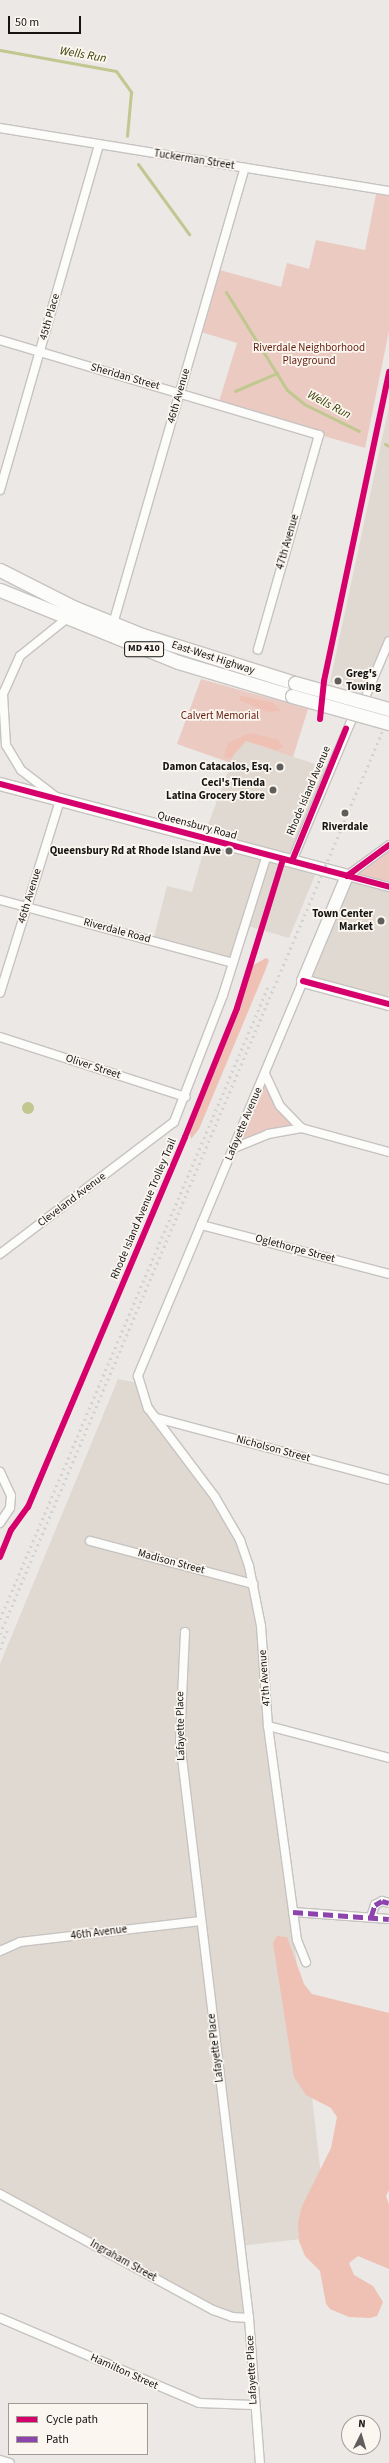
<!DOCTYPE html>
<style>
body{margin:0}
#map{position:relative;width:389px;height:2463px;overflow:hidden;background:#ebe8e5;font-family:"Source Sans 3",sans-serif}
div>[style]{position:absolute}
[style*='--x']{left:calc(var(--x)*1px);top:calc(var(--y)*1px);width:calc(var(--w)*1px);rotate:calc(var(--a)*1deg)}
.built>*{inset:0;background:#e0d9d1}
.green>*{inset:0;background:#eacac1}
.forest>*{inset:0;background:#efc0b4}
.water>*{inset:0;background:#c0c890}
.round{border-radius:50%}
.stream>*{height:3px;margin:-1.5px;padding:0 1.5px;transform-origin:1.5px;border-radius:1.5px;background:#c0c890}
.roads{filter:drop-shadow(1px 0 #c6c3c1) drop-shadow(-1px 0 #c6c3c1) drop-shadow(0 1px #c6c3c1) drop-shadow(0 -1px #c6c3c1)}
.street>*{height:8px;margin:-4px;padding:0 4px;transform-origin:4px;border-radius:4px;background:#fcfcfb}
.secondary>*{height:12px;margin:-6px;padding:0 6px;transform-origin:6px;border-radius:6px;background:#fcfcfb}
.primary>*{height:13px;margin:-6.5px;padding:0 6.5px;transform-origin:6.5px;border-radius:6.5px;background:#fcfcfb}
.rail>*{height:3px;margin-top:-1.5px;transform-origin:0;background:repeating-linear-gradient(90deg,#d2d2d1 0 2px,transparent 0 6px)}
.bridges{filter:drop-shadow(1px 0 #c6c3c1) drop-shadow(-1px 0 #c6c3c1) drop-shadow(0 1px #c6c3c1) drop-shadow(0 -1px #c6c3c1)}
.primary-bridge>*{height:13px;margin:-6.5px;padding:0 6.5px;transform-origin:6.5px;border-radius:6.5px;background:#fcfcfb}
.quiet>*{height:5px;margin-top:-2.5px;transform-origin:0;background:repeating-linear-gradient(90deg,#8e44ad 0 10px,transparent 0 15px)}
.cycleway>*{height:6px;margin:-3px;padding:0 3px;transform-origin:3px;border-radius:3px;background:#d6006c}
.dots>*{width:11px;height:11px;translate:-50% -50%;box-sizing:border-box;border:2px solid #fbf6f0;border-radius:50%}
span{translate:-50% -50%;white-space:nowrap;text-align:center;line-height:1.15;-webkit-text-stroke:3.5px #fbf6f0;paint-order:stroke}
.shield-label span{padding:1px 3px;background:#fbf6f0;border:1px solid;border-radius:3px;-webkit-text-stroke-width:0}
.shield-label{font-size:10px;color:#151412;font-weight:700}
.street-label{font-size:11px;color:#151412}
.park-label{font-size:11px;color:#641c0b}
.poi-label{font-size:11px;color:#151412;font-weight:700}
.left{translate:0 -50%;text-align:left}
.right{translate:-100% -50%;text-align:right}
.water-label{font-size:12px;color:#393f00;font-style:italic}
.legend{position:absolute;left:8px;top:2403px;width:140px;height:52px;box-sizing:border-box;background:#fbf6f0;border:1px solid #9f9c97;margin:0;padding:5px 7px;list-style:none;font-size:12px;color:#151412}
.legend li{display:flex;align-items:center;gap:8px;height:20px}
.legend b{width:20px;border:1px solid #9f9c97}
.north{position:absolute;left:341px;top:2415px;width:40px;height:40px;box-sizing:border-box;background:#fbf6f0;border:1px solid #9f9c97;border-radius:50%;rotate:5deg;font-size:11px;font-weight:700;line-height:16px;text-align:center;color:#151412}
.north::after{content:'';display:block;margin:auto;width:14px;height:18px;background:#605e5c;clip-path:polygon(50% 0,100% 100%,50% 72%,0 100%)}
.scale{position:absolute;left:8px;top:16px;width:73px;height:18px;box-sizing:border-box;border:2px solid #151412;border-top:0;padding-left:5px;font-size:12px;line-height:14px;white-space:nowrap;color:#151412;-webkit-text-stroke:3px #fbf6f0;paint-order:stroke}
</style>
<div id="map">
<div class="built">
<i style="clip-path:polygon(389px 406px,389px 642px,367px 692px,330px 682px)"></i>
<i style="clip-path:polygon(240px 739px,330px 769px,292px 861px,318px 868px,289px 938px,245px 925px,233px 963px,153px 941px,167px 886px,192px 892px,207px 839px,203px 838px)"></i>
<i style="clip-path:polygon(348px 876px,389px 887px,389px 991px,386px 1004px,303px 981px)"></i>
<i style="clip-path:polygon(118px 1379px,138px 1383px,188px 1458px,240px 1540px,253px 1585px,328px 2236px,238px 2246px,246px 2318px,231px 2317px,0 2194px,0 1664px)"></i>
</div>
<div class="green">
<i style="clip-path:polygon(377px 189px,389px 191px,389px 331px,365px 448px,218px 405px,237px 343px,198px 331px,216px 269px,281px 287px,287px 263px,309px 269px,316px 240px,365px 250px)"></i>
<i style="clip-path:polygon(201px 679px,308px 709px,293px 757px,240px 739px,231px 763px,177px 744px)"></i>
<i style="clip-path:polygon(389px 846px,389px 887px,348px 876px)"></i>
<i style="clip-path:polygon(264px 1074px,270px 1089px,301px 1128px,234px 1148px)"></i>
</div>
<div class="forest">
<i style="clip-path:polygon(241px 696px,273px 703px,281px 711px,268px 712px,239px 700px)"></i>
<i style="clip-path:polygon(250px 733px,277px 739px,283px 747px,277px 750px,246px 741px,231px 758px,224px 757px,228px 743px)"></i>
<i style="clip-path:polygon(266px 958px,269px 960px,265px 971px,199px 1129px,191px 1139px,189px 1129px,252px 966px)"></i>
<i style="clip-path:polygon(277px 1936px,287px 1937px,304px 1984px,312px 1994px,389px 2013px,389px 2190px,386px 2196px,389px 2205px,389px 2269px,358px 2256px,349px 2263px,354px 2275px,373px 2286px,383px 2302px,377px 2316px,370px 2318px,349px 2317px,330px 2309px,326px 2304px,320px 2271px,305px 2256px,299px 2241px,298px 2222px,302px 2206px,331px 2148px,337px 2117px,331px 2108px,306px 2095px,294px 2077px,273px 1943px)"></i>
</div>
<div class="water">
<i class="round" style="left:22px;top:1102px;width:12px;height:12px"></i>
</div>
<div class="stream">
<i style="--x:0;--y:50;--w:118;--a:10.3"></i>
<i style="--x:116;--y:71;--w:26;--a:54"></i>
<i style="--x:131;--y:92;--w:44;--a:95.2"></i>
<i style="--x:138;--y:164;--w:87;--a:53.9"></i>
<i style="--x:226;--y:292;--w:115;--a:58.1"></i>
<i style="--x:287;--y:390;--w:22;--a:39"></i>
<i style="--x:304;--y:404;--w:61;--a:26.1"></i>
<i style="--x:235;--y:391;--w:46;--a:-23.2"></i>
<i style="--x:385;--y:444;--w:4;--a:27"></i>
</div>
<div class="roads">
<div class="street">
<i style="--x:0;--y:128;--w:394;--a:9.2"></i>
<i style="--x:0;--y:340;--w:333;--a:16.6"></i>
<i style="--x:319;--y:435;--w:223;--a:105.9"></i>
<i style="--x:0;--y:490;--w:359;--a:-74"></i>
<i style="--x:113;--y:624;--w:475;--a:-73.9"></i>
<i style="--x:367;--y:693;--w:56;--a:-67.1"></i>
<i style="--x:292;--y:861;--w:152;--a:-67.1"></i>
<i style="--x:347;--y:876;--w:52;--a:-36.4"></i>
<i style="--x:347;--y:876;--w:43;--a:14.7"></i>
<i style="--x:0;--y:900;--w:241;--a:15.1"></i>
<i style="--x:303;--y:981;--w:428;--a:112.7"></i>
<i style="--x:138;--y:1376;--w:34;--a:73"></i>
<i style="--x:148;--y:1408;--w:111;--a:53"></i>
<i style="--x:215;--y:1497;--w:50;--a:59.8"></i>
<i style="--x:240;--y:1540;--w:28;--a:71"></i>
<i style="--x:249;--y:1566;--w:61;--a:78.7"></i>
<i style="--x:261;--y:1626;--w:100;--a:86"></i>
<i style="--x:268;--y:1726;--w:216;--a:82.3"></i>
<i style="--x:297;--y:1940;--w:24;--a:68"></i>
<i style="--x:0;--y:993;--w:202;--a:-72.7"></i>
<i style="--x:60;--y:800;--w:49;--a:-142.4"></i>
<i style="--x:21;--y:770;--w:29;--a:-121"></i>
<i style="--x:6;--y:745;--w:51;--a:-93.4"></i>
<i style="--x:3;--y:694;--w:42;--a:-65.9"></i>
<i style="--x:20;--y:656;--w:59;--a:-38.8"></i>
<i style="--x:0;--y:1037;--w:195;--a:17.9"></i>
<i style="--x:265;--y:1074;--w:35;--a:65"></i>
<i style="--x:280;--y:1106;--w:30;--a:46"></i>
<i style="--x:301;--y:1128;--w:91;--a:15.3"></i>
<i style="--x:234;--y:1148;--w:37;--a:-22"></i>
<i style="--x:268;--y:1134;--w:34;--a:-10"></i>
<i style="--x:201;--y:1225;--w:194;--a:14.6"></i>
<i style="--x:0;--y:1254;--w:218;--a:-37.2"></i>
<i style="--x:174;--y:1122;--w:136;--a:-68.9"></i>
<i style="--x:223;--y:995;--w:147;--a:-72.6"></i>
<i style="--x:156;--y:1418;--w:241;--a:14.9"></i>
<i style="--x:0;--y:1472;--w:26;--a:65"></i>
<i style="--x:11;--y:1496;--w:12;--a:95"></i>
<i style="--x:10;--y:1508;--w:18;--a:124"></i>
<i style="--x:90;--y:1541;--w:169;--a:14.8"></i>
<i style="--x:185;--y:1632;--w:109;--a:92.6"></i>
<i style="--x:180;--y:1741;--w:581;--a:83.18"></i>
<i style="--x:249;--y:2318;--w:145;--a:85.7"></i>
<i style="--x:268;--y:1726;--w:125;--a:14.8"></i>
<i style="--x:293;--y:1912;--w:96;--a:4.2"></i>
<i style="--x:371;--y:1917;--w:13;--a:-72"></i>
<i style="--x:375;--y:1905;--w:8;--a:-30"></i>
<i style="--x:382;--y:1901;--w:7;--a:16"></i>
<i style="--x:0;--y:1951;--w:22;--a:-24"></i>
<i style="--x:20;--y:1942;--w:182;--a:-6.6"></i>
<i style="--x:0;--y:2194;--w:243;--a:28.6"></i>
<i style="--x:213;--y:2310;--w:20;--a:20"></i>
<i style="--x:232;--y:2317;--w:17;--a:3"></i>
<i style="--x:0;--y:2318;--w:216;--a:23.1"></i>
<i style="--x:199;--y:2403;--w:54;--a:2.1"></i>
<i style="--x:0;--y:2460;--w:10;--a:17"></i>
</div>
<div class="secondary">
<i style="--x:0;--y:784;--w:359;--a:14.8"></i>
<i style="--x:347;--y:876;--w:114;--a:112.7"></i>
<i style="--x:303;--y:981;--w:89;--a:15"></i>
</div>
<div class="primary">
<i style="--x:0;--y:570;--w:82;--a:26.9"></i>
<i style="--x:73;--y:607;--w:74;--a:22.1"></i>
<i style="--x:142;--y:635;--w:160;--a:17.4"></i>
<i style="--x:0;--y:590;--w:192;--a:22"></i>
<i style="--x:178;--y:662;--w:119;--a:16.6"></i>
</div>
</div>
<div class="rail">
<i style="--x:380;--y:722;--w:23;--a:-67"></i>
<i style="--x:0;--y:1619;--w:686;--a:-67.02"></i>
<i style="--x:0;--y:1634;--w:997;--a:-67.04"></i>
<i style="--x:0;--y:1649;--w:22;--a:-69"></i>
</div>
<div class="bridges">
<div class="primary-bridge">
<i style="--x:295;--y:683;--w:98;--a:15.5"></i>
<i style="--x:292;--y:696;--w:101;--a:15.6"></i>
</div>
</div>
<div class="quiet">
<i style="--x:293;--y:1912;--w:96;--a:4.2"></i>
<i style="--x:371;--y:1917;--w:13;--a:-72"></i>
<i style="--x:375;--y:1905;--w:8;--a:-30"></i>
<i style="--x:382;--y:1901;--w:7;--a:16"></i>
</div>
<div class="cycleway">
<i style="--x:320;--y:719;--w:38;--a:-84"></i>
<i style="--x:324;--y:681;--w:316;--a:-78.1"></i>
<i style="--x:0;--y:784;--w:402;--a:14.8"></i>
<i style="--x:292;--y:861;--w:143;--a:-67.8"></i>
<i style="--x:347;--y:876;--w:52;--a:-36.4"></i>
<i style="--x:303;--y:981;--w:89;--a:15"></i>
<i style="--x:0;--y:1557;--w:29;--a:-68"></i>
<i style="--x:11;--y:1530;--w:29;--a:-54"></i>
<i style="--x:28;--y:1507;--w:402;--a:-67"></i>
<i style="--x:185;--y:1137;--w:139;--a:-68"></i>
<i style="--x:237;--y:1008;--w:156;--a:-72.8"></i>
</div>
<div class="dots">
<i style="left:338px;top:681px;background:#605e5c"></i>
<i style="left:280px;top:767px;background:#605e5c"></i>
<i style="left:273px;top:790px;background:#605e5c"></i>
<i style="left:345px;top:813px;background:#605e5c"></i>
<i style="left:229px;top:851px;background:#605e5c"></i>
<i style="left:381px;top:921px;background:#605e5c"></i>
</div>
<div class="shield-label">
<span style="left:144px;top:649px">MD 410</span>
</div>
<div class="street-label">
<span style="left:194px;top:160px;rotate:9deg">Tuckerman Street</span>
<span style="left:50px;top:317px;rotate:-74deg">45th Place</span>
<span style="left:125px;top:377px;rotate:16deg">Sheridan Street</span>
<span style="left:179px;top:396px;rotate:-74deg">46th Avenue</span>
<span style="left:288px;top:542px;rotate:-74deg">47th Avenue</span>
<span style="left:213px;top:658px;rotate:18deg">East-West Highway</span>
<span style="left:309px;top:791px;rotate:-67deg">Rhode Island Avenue</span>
<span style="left:197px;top:826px;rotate:15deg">Queensbury Road</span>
<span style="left:30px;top:896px;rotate:-73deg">46th Avenue</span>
<span style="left:117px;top:931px;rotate:15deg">Riverdale Road</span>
<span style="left:93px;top:1067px;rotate:18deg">Oliver Street</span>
<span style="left:244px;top:1124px;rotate:-67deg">Lafayette Avenue</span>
<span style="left:72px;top:1200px;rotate:-37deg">Cleveland Avenue</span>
<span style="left:144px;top:1209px;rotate:-67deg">Rhode Island Avenue Trolley Trail</span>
<span style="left:295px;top:1249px;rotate:15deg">Oglethorpe Street</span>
<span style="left:273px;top:1449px;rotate:15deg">Nicholson Street</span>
<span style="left:171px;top:1562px;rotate:15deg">Madison Street</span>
<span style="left:265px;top:1678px;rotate:-94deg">47th Avenue</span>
<span style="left:181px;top:1726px;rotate:-91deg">Lafayette Place</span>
<span style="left:99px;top:1933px;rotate:-7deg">46th Avenue</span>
<span style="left:216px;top:2048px;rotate:-97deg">Lafayette Place</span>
<span style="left:123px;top:2261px;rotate:29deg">Ingraham Street</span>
<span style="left:252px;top:2370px;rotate:-93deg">Lafayette Place</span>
<span style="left:124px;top:2372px;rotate:24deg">Hamilton Street</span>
</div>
<div class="park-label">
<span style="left:309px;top:355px">Riverdale Neighborhood<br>Playground</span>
<span style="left:220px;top:716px">Calvert Memorial</span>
</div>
<div class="poi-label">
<span class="left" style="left:346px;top:681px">Greg's<br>Towing</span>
<span class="right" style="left:272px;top:767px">Damon Catacalos, Esq.</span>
<span class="right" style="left:265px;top:790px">Ceci's Tienda<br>Latina Grocery Store</span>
<span style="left:345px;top:827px">Riverdale</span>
<span class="right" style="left:221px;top:851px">Queensbury Rd at Rhode Island Ave</span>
<span class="right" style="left:373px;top:921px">Town Center<br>Market</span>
</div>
<div class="water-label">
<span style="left:83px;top:55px;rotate:10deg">Wells Run</span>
<span style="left:329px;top:405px;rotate:28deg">Wells Run</span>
</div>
<ul class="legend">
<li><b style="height:5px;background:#d6006c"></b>Cycle path</li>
<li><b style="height:5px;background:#8e44ad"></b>Path</li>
</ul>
<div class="north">N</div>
<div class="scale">50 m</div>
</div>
